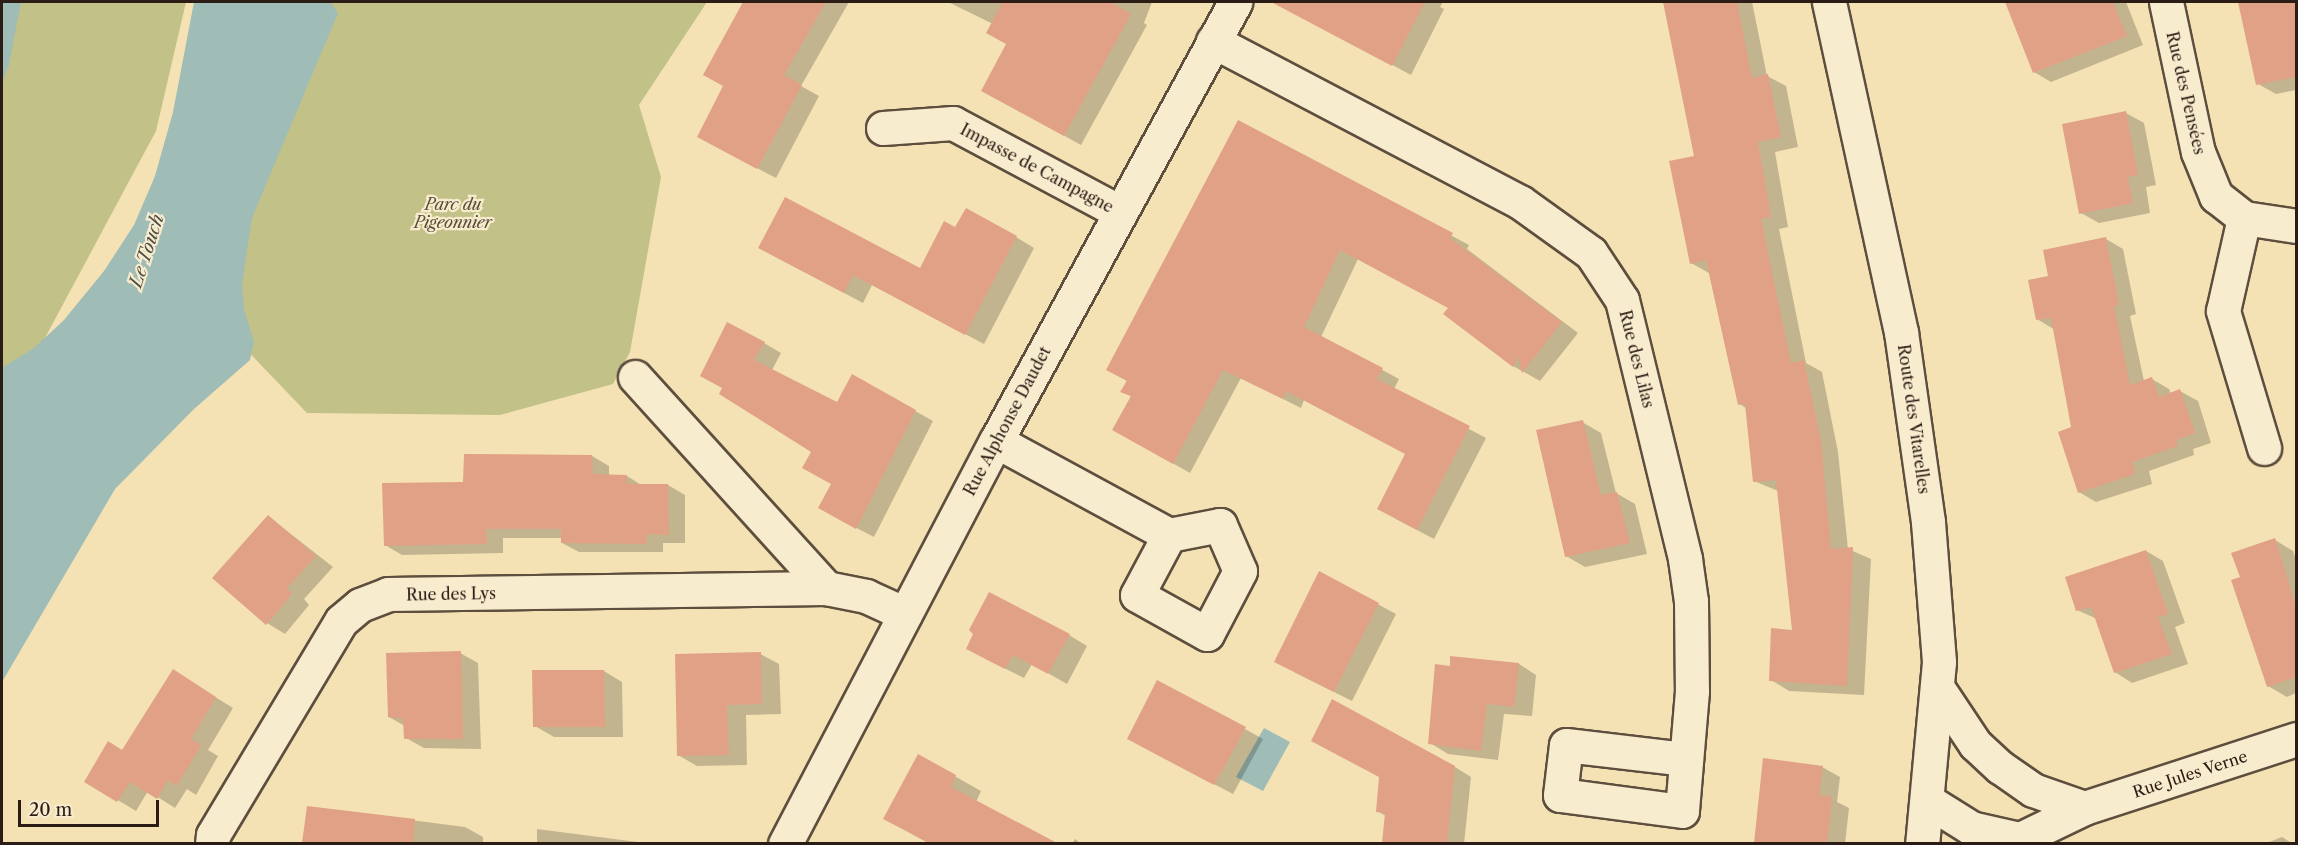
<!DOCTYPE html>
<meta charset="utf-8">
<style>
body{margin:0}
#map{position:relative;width:2298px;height:845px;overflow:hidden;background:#f4e2b4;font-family:"Libre Caslon Text",serif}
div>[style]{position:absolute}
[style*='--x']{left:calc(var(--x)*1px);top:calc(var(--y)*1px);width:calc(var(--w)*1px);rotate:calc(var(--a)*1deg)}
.green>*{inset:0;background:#c2c188}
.water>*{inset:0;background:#9fbcb6}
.shadow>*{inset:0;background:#0003}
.building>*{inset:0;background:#e1a186}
.roads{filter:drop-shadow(2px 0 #5d4e3e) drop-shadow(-2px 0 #5d4e3e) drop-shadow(0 2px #5d4e3e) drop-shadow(0 -2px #5d4e3e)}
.street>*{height:33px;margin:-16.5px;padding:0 16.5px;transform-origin:16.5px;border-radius:16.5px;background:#f8ecce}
.secondary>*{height:33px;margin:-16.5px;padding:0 16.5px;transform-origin:16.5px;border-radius:16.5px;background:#f8ecce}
span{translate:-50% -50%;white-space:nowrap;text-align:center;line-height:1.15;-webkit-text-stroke:4.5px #f8ecce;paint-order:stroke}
.street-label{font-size:16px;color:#2b1c16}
.park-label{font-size:16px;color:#584e38;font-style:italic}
.water-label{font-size:18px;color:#4e4c46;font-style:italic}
.frame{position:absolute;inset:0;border:3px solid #2b1c16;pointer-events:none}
.scale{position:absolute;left:18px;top:800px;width:141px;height:27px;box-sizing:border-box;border:3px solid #2b1c16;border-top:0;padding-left:8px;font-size:18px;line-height:21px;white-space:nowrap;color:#2b1c16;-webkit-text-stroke:4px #f8ecce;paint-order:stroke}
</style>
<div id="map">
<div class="green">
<i style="clip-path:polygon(2px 2px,186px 2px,156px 131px,2px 418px)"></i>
<i style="clip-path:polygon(313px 2px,707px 2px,639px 105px,661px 177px,630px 352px,613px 384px,500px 415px,307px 413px,213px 315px)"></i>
</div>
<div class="water">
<i style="clip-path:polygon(2px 2px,21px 2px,9px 65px,2px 83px)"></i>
<i style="clip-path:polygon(194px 2px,330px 2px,338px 13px,252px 218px,242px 284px,244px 309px,254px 342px,250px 360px,194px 409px,115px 489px,2px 682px,2px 368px,34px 348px,64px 320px,104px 271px,134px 225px,155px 176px,173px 112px)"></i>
<i style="clip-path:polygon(1264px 728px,1290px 742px,1263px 791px,1236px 777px)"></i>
</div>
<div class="shadow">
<i style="clip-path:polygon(746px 2px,849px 2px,801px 86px,819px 96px,776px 178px,717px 147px,725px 86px,705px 75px)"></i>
<i style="clip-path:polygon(948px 2px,1152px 2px,1144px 23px,1147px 25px,1081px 145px,999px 100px,1008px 44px,993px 24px)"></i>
<i style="clip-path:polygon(1328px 2px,1443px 2px,1440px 7px,1444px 9px,1411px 75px,1316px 24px)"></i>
<i style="clip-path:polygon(1665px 2px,1752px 2px,1767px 76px,1786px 86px,1798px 147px,1775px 152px,1788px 227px,1779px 229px,1806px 363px,1822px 372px,1838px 452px,1848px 549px,1871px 559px,1864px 695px,1789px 691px,1771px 680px,1794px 631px,1778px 491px,1754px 481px,1747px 409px,1740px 404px,1709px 273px,1691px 263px,1696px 157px)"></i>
<i style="clip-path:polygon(2006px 2px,2126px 2px,2143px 45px,2051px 82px,2034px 72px)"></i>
<i style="clip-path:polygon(2240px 2px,2296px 2px,2296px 90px,2276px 94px,2258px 84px)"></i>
<i style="clip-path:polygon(2126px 113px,2144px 123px,2156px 185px,2146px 187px,2150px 213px,2099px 223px,2081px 213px)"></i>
<i style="clip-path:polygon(1239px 122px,1469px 245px,1467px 249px,1578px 333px,1540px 381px,1513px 366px,1449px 308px,1358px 259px,1321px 337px,1399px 379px,1394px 389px,1486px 438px,1434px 539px,1396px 519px,1407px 454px,1304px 400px,1301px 408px,1241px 378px,1190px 473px,1114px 430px,1132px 397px,1122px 391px)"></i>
<i style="clip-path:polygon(956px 229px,1016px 237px,1034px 248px,984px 344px,872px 285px,863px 303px,778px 258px,921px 270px)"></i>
<i style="clip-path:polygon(2106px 239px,2123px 249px,2136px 314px,2130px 316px,2144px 381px,2152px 379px,2169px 389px,2171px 394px,2180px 391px,2198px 401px,2211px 443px,2193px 449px,2194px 455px,2149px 471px,2152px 484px,2096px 502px,2079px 492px,2073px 428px,2055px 330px,2037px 319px,2049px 277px)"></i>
<i style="clip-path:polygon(764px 343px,781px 353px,772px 370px,838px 404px,853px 376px,933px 421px,874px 537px,837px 518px,832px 483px,813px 451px,721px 394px)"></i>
<i style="clip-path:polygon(1582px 422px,1601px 433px,1616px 493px,1635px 504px,1647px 554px,1585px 567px,1566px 556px)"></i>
<i style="clip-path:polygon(592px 456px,609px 466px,609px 476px,627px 476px,643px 486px,668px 485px,685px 495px,685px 543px,663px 543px,663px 552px,579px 552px,562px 543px,562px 538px,503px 538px,503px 553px,402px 555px,385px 545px,465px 484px)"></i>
<i style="clip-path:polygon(268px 516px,333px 567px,304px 599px,309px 605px,285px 634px,267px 623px)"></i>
<i style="clip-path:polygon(2275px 540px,2293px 551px,2296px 560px,2296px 693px,2287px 697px,2268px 686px,2241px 578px)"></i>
<i style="clip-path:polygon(2146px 551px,2163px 561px,2185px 623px,2175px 627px,2188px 664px,2132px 683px,2115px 672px,2097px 619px,2077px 610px)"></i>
<i style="clip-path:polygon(1320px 573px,1396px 614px,1352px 701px,1294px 672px)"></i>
<i style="clip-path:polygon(1069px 635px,1087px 646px,1067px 684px,1032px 664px,1024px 678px,986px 659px)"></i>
<i style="clip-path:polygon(460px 653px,478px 663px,481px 749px,424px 748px,406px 738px,405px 726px,389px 717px)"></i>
<i style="clip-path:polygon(760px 654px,779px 664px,781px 714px,746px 715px,747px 765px,697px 766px,678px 755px)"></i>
<i style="clip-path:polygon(1519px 664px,1536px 675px,1532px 716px,1504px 714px,1498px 760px,1448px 754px,1430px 743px,1452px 667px)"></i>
<i style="clip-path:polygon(604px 671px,622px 682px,623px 737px,554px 737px,535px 726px)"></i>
<i style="clip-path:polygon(191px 682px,233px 708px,208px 750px,218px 756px,196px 795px,187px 789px,175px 808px,148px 791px,136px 811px,86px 781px,123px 752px)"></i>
<i style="clip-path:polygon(1245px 729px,1263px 739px,1233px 794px,1147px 749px)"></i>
<i style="clip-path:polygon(919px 756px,981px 791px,976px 802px,1055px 844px,930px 844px,910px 833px)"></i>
<i style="clip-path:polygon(1764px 760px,1822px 767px,1840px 777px,1837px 802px,1849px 808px,1845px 844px,1756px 844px)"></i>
<i style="clip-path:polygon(1455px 767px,1471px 777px,1464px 844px,1384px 844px,1386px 816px,1377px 811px)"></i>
<i style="clip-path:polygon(309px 807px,465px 827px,483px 837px,483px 844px,304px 844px)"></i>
<i style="clip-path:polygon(537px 829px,653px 844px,537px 844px)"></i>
<i style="clip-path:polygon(2282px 837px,2293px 844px,2264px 844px)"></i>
<i style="clip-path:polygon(1075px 839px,1082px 844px,1072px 844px)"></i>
</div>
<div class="building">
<i style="clip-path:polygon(743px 2px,826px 2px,784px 75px,802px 85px,757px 169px,697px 137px,723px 86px,703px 75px)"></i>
<i style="clip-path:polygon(1003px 2px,1110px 2px,1131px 14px,1064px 136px,981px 91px,1006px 44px,986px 33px)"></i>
<i style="clip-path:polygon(1271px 2px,1425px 2px,1392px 66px)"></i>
<i style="clip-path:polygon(1663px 2px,1737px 2px,1752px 78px,1768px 74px,1781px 137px,1758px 142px,1771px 217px,1761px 219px,1791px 363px,1804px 360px,1821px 441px,1831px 549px,1853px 547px,1847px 686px,1769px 681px,1771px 628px,1792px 630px,1776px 480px,1753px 482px,1745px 404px,1738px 405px,1706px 260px,1690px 264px,1669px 161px,1694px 156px)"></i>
<i style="clip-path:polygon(2005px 2px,2113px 2px,2127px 36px,2033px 73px)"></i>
<i style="clip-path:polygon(2238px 2px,2296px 2px,2296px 77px,2256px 85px)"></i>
<i style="clip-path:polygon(2126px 111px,2138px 175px,2128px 177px,2133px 203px,2079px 214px,2062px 124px)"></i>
<i style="clip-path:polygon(1238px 120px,1453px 233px,1450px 238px,1562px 322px,1522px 373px,1518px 356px,1513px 367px,1443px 314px,1448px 308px,1340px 250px,1304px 327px,1383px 368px,1377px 379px,1470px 426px,1417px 530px,1377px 509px,1405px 454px,1286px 391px,1283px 399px,1223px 370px,1173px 464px,1112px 430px,1131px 396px,1120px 392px,1127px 381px,1106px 370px)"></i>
<i style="clip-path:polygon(785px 197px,920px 268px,944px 221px,955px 227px,966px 208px,1017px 236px,965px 335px,853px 275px,844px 293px,758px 248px)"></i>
<i style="clip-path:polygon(2106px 237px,2119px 305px,2114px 306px,2130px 385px,2152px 377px,2159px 397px,2180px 389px,2195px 433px,2176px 440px,2178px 446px,2132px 462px,2135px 474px,2078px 493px,2058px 432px,2071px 427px,2051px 318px,2036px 320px,2028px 280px,2048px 276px,2043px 250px)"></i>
<i style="clip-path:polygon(727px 322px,765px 342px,754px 360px,837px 402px,852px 374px,916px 410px,856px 529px,818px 508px,831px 484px,802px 468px,811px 452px,719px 394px,722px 388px,700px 376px)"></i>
<i style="clip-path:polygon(1583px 420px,1601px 495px,1617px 492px,1630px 543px,1565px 557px,1536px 430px)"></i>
<i style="clip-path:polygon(464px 454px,592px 455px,593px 474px,627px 475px,627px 484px,668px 484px,669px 535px,647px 534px,646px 544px,561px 543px,561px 529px,486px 529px,487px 544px,384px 546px,382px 483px,463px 482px)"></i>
<i style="clip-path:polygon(268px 515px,316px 556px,287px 588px,292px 594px,266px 625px,212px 578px)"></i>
<i style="clip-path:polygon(2275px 538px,2296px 607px,2296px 677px,2267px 687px,2231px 580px,2240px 577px,2231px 553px)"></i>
<i style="clip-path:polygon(2146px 550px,2168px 614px,2158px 617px,2172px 654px,2114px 673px,2091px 607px,2076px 611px,2065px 577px)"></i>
<i style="clip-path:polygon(1319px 571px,1379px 603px,1334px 692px,1274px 662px)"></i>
<i style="clip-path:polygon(989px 592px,1070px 634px,1048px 674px,1013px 655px,1005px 669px,966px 649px,973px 634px,969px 630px)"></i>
<i style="clip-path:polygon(461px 651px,463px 739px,404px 739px,403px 719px,388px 717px,386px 653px)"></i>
<i style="clip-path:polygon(761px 652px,762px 704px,727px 705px,729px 755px,677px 756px,675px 654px)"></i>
<i style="clip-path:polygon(1450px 656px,1519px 663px,1514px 707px,1487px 704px,1481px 751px,1428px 744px,1435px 664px,1450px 666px)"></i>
<i style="clip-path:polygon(173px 669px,216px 697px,191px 739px,201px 745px,177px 786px,168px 780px,157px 799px,130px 782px,117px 802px,84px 782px,108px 741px,122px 750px)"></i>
<i style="clip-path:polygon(532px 670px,604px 670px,605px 727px,533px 727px)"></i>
<i style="clip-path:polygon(1157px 680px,1246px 727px,1214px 785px,1127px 739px)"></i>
<i style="clip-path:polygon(1332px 699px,1455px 766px,1447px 843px,1382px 843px,1385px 813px,1376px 812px,1379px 777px,1311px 741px)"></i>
<i style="clip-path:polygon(918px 754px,956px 775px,951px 787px,1057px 843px,929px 843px,883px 819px)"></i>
<i style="clip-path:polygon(1763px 758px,1823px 766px,1819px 795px,1832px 797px,1827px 843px,1754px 843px)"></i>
<i style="clip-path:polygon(307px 806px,415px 819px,413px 843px,302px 843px)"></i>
</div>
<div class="roads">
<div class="street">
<i style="--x:2166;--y:2;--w:153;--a:78"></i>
<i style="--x:2198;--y:152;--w:48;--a:67.8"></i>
<i style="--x:2216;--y:196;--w:36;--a:38"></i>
<i style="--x:2244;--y:218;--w:95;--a:102.7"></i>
<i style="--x:2223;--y:311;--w:143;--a:73.3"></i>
<i style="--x:1213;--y:41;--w:347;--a:27.7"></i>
<i style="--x:1520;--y:202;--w:87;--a:35.7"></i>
<i style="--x:1591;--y:253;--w:56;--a:56.6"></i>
<i style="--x:1622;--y:300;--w:267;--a:76.3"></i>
<i style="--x:1685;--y:559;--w:42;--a:81.9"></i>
<i style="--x:1691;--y:601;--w:90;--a:89.4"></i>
<i style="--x:1692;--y:691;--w:120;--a:94.8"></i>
<i style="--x:1682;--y:811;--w:123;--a:-172.5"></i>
<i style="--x:1560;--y:795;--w:50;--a:-83.2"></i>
<i style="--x:1566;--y:745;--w:121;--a:6.7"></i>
<i style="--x:883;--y:128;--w:70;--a:-4.1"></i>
<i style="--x:953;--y:123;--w:189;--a:28.1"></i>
<i style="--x:2244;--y:218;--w:53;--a:8.7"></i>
<i style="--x:635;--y:377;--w:285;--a:47.8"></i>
<i style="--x:996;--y:441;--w:197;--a:28.5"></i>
<i style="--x:1169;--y:535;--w:52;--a:-11.1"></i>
<i style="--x:1220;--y:525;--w:50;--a:66.5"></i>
<i style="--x:1240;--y:571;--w:71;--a:117.6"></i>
<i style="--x:1207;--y:634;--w:80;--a:-150.9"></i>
<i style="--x:1137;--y:595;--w:68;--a:-61.9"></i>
<i style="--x:1937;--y:687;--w:69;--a:56.3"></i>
<i style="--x:1975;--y:744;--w:34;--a:43"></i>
<i style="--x:2000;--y:767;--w:40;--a:34.9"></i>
<i style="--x:2033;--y:790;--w:54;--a:19.4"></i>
<i style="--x:1928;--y:801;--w:51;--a:32.1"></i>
<i style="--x:1971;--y:828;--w:50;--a:12.7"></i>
<i style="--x:2020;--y:839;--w:71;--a:-25.8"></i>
<i style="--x:2084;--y:808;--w:223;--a:-18"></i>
<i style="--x:212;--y:844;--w:9;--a:-84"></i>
<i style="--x:213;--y:835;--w:249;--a:-59.1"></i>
<i style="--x:341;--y:621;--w:25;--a:-40"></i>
<i style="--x:360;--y:605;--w:30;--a:-21"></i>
<i style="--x:388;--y:594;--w:438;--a:-0.8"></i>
<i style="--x:826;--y:588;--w:41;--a:11.3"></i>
<i style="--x:866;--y:596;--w:43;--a:24.8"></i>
</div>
<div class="secondary">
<i style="--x:1829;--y:2;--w:338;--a:77.7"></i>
<i style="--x:1901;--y:332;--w:192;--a:81.9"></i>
<i style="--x:1928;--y:522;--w:140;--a:85.5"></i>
<i style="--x:1939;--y:662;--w:183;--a:95.3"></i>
<i style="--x:785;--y:844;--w:455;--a:-62.4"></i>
<i style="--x:996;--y:441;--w:500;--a:-61.4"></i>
</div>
</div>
<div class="street-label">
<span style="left:2186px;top:93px;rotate:77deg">Rue des Pensées</span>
<span style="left:1037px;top:168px;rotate:28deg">Impasse de Campagne</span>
<span style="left:1637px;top:359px;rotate:76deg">Rue des Lilas</span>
<span style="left:1914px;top:419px;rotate:82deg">Route des Vitarelles</span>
<span style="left:1007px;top:421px;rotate:-62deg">Rue Alphonse Daudet</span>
<span style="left:451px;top:594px;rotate:-1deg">Rue des Lys</span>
<span style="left:2190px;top:774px;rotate:-18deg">Rue Jules Verne</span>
</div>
<div class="park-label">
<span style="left:453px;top:213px">Parc du<br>Pigeonnier</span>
</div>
<div class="water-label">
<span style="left:147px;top:251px;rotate:-72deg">Le Touch</span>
</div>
<div class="frame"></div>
<div class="scale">20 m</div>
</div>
